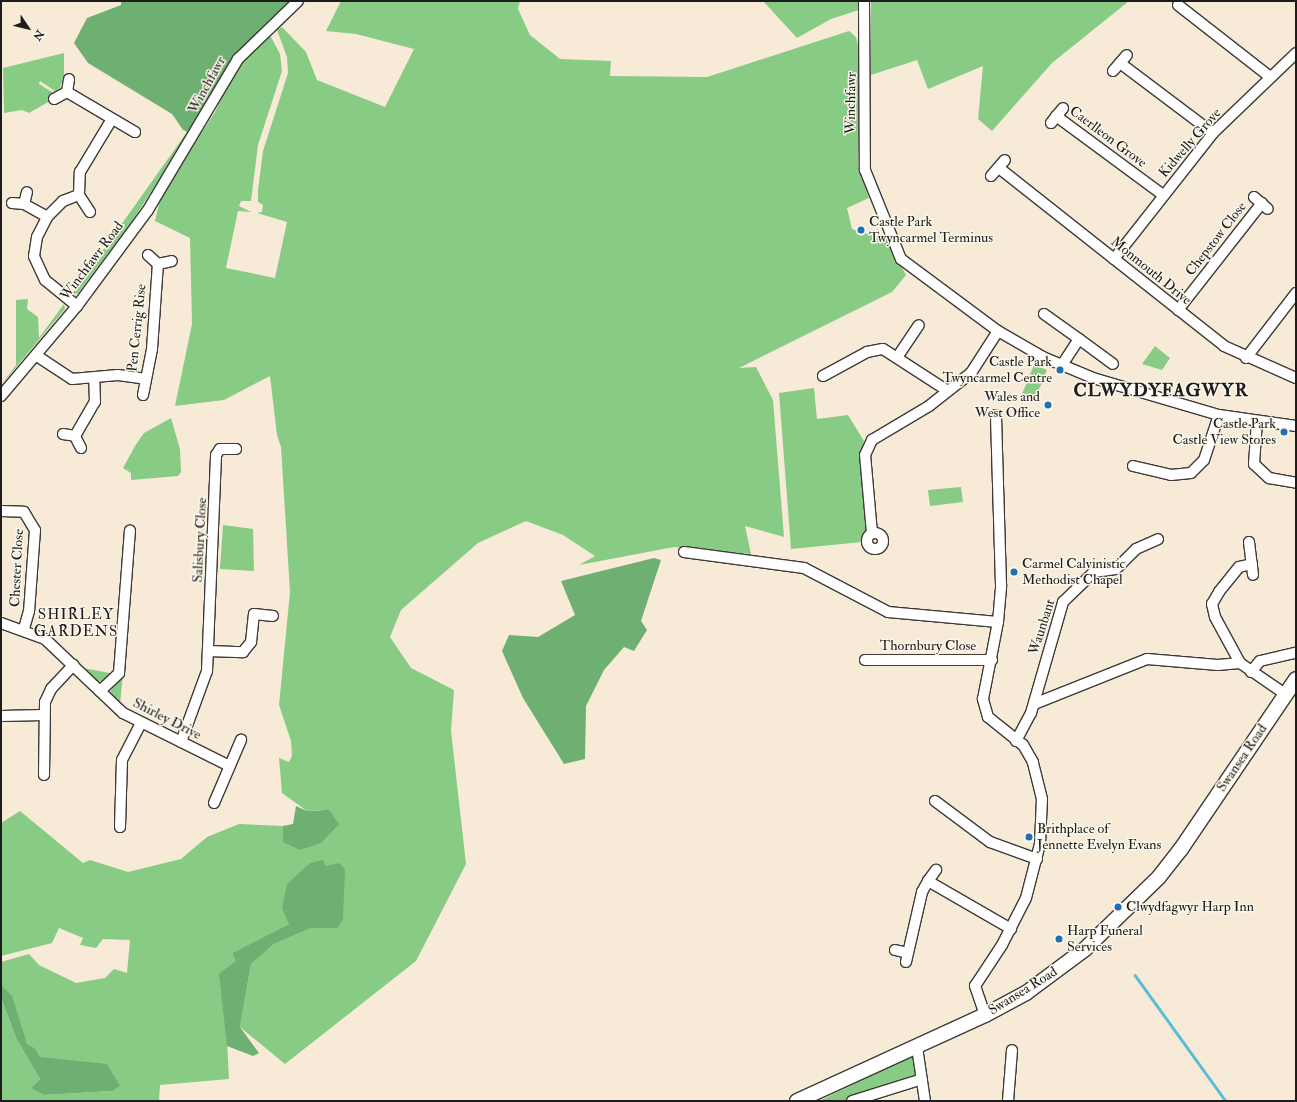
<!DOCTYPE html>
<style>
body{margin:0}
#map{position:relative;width:1297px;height:1102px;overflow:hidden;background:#f7ebd8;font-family:"IM FELL Double Pica",serif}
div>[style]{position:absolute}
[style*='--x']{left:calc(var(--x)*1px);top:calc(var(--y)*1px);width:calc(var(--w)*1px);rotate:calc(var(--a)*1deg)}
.green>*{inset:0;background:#88cb84}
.forest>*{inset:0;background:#6eaf72}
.stream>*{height:2.5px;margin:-1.25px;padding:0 1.25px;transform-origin:1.25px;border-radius:1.25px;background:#5abdd8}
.roads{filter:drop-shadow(1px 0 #3d3b38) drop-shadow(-1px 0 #3d3b38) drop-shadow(0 1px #3d3b38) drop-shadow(0 -1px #3d3b38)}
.street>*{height:10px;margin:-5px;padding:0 5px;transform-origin:5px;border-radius:5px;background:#fff}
.street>.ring{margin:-5px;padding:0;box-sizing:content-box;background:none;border:10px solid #fff;border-radius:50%}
.secondary>*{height:14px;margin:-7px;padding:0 7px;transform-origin:7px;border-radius:7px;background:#fff}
.dots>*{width:11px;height:11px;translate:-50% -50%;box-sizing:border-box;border:2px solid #fbf7ec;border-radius:50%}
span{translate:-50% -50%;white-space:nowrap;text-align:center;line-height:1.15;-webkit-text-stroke:3px #fbf7ec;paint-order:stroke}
.street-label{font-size:14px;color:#1c1c1c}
.poi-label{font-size:14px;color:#1c1c1c}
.left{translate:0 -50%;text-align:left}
.right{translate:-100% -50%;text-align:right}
.neighbourhood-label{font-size:15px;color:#1c1c1c;letter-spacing:1px}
.district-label{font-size:18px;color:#1c1c1c;font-weight:700;letter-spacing:1px}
.frame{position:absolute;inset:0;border:2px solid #1c1c1c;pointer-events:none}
.north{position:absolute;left:8px;top:8px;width:40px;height:40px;-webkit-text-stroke:3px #fbf7ec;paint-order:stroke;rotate:125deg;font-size:11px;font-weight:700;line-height:16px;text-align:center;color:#1c1c1c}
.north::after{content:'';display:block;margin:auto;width:14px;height:18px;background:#1c1c1c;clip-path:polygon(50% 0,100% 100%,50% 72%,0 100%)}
</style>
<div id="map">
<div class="green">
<i style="clip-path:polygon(341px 1px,520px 1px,518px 9px,530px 35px,560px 59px,611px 61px,610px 76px,707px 77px,849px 31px,856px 37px,860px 53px,858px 166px,869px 198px,847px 208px,852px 229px,887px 240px,906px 275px,892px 292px,739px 368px,756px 367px,773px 400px,784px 537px,745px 526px,751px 554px,674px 547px,579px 565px,595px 556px,563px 535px,526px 521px,478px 543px,401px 610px,390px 637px,411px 668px,454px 690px,451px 731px,466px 864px,416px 961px,285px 1064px,240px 1027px,251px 964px,274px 944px,311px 928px,337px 927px,289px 924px,232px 953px,237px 961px,227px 1040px,229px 1079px,160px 1085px,159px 1101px,1px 1101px,1px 998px,17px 1040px,40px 1079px,31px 1088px,45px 1095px,112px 1091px,40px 1057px,35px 1048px,27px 1044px,1px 985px,1px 962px,29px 954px,39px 965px,76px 983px,105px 978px,114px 969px,127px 973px,130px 940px,103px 939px,96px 948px,80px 945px,83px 938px,59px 928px,52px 943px,1px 956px,1px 823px,20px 811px,83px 863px,90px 860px,128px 872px,181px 859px,207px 837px,239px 824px,283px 826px,283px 842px,322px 810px,307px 811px,282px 793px,279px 758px,289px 762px,292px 756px,291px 741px,279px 705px,290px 592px,281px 447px,277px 435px,270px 376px,224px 400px,175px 406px,192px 324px,190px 238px,155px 221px,161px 195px,215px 112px,237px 66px,267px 37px,271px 37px,280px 54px,282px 71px,258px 145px,251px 201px,241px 201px,239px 206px,251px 212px,238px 211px,226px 268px,275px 278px,287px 222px,257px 213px,262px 212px,263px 205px,258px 202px,258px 190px,263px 151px,288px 73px,287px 57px,277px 30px,282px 27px,306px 52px,317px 80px,385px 107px,414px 49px,356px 34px,326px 31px)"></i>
<i style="clip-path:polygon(763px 1px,860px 1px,862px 9px,831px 19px,797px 38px)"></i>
<i style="clip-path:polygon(871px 1px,1129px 1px,1052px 63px,992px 131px,978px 119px,983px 66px,928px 89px,917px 60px,871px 75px)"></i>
<i style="clip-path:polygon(64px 53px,64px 75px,60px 88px,55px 91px,40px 81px,39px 84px,52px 92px,50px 101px,29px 113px,22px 110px,4px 113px,3px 68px)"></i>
<i style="clip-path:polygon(187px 132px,190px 133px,132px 221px,78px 293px,72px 294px)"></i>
<i style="clip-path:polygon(28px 299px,27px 309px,38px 317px,39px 338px,64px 304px,65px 309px,1px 385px,16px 365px,16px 300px)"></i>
<i style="clip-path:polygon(1155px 346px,1170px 358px,1162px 370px,1142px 364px)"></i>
<i style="clip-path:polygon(1034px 365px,1047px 370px,1035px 399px,1022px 394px)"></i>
<i style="clip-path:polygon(814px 388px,817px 419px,848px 415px,864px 441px,859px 459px,868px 529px,862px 542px,791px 549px,779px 393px)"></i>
<i style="clip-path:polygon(171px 418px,180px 449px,181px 472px,178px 476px,131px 480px,131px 473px,123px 468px,135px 446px,144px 433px)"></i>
<i style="clip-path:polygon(961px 487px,963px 502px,930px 506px,928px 490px)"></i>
<i style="clip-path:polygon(223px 525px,253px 529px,254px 571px,220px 569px)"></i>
<i style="clip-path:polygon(83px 668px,115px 674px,107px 681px,98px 681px)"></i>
<i style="clip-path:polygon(123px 674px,120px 704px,110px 692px)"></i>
<i style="clip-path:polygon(913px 1055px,916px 1076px,844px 1101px,819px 1101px)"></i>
</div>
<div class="forest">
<i style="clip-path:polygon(121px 1px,293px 1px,237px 53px,192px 134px,183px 130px,172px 114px,88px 63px,74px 43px,87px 18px,121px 5px)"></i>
<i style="clip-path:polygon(654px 558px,661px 560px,641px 621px,647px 630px,634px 651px,624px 647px,604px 670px,586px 706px,585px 759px,564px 764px,523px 698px,502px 651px,509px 635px,538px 637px,575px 615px,561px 581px)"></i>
<i style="clip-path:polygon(296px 806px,307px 811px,329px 810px,339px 824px,321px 843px,300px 850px,283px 842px,283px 826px,293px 824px)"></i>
<i style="clip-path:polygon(323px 860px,326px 866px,340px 863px,345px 870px,343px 919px,337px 928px,311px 928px,274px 944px,251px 964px,240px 1027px,259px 1053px,253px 1056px,227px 1046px,219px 974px,236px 961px,232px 953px,289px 924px,282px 908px,287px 884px,310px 863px)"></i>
<i style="clip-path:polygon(1px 985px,12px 996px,27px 1044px,35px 1048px,40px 1057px,107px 1064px,120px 1086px,112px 1091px,44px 1095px,31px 1088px,40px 1079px,17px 1040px,1px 998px)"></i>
</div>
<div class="stream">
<i style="--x:1135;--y:975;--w:155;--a:54.2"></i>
</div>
<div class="roads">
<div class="street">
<i style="--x:864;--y:1;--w:169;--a:89.7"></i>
<i style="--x:865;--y:170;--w:96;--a:68"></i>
<i style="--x:901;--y:259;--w:121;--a:36.6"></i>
<i style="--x:998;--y:331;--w:52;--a:30"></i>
<i style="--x:1043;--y:357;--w:54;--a:22.8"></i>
<i style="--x:1093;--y:378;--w:131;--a:16.4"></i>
<i style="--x:1219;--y:415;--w:78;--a:8.1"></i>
<i style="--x:1178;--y:5;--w:117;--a:38"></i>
<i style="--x:1120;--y:63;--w:116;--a:37"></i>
<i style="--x:1113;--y:71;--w:21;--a:-49"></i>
<i style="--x:67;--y:92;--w:79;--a:30.5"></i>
<i style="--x:54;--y:99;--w:15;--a:-28"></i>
<i style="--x:67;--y:92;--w:13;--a:-81"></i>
<i style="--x:1056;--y:116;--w:133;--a:36.4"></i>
<i style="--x:1051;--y:123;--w:19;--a:-51"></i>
<i style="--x:999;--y:168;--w:287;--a:38.3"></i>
<i style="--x:1224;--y:346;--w:79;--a:24"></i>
<i style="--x:991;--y:176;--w:21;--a:-49"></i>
<i style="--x:1254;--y:197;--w:18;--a:41"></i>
<i style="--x:12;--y:203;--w:12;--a:5"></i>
<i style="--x:24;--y:204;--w:26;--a:29"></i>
<i style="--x:24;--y:204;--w:12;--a:-76"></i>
<i style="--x:90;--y:212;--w:20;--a:-123"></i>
<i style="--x:79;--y:195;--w:23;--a:-88"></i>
<i style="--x:80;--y:172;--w:62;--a:-58.9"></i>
<i style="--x:148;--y:255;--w:13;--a:42"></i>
<i style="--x:158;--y:264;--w:14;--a:-12"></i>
<i style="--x:1114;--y:259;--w:160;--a:-51.8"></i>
<i style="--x:1213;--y:133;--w:115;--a:-43.9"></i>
<i style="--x:77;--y:306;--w:41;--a:-140.9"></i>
<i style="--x:45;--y:280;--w:26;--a:-115"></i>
<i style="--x:34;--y:256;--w:19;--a:-81"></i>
<i style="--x:37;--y:237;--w:22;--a:-63"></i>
<i style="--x:47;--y:217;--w:23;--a:-45"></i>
<i style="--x:63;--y:201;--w:17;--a:-21"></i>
<i style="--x:1178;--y:310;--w:136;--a:-51.9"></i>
<i style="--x:1044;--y:314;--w:43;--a:35.5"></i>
<i style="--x:37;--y:356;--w:42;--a:33.3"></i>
<i style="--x:72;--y:379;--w:46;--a:-5"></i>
<i style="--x:118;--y:375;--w:28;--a:8"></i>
<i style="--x:898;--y:356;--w:37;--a:-56"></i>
<i style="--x:1246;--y:358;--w:82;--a:-52.4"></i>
<i style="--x:1062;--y:365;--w:31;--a:-57"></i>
<i style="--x:1079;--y:339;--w:42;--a:36.3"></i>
<i style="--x:823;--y:376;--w:50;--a:-28.6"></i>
<i style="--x:867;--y:352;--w:16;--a:-11"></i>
<i style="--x:883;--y:349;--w:77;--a:32.9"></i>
<i style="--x:143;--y:395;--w:47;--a:-78.9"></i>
<i style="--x:152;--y:349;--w:85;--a:-86"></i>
<i style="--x:1;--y:396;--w:118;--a:-49.8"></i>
<i style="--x:77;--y:306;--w:119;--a:-53.5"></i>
<i style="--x:148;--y:210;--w:176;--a:-59.2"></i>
<i style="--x:238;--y:59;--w:83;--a:-44"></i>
<i style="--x:1257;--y:421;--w:43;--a:94"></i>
<i style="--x:1254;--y:464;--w:21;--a:43"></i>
<i style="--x:1269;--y:478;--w:27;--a:10"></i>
<i style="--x:63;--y:434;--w:12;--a:9"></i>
<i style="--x:81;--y:448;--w:13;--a:-117"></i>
<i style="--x:75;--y:436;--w:39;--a:-60"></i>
<i style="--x:95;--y:402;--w:23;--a:-92"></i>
<i style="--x:1133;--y:466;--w:39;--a:13"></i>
<i style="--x:1171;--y:475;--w:20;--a:-6"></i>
<i style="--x:1191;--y:473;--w:18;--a:-45"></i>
<i style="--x:1204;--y:460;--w:47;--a:-71.6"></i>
<i style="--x:1;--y:511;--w:23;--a:2"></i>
<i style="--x:24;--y:512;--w:21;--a:59"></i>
<i style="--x:35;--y:530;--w:81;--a:94.2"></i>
<i style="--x:29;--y:611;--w:19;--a:106"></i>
<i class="ring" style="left:867px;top:533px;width:6px;height:6px"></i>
<i style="--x:872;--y:533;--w:78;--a:-95.1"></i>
<i style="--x:865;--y:455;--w:17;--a:-65"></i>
<i style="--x:872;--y:440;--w:66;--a:-30.8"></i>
<i style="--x:929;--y:406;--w:53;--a:-38.2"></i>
<i style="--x:971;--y:373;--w:50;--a:-57.3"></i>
<i style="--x:1249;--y:542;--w:33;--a:83"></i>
<i style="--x:684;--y:552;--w:121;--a:7.6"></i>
<i style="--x:804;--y:568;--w:95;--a:27.6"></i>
<i style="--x:888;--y:612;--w:110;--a:5.2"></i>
<i style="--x:1252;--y:564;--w:13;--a:167"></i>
<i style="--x:1239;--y:567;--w:32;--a:129"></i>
<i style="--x:1219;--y:592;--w:14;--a:120"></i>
<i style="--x:1212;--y:604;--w:13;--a:77"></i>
<i style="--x:1215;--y:617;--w:52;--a:61.5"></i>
<i style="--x:1240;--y:663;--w:55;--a:34.6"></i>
<i style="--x:1;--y:623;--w:47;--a:20"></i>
<i style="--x:45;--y:639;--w:108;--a:43.5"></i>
<i style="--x:123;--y:713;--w:119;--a:26.4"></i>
<i style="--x:208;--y:651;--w:35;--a:2"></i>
<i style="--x:243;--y:652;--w:13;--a:-51"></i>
<i style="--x:251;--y:642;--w:28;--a:-84"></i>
<i style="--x:254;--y:614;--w:19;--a:6"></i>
<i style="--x:865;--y:660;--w:127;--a:0"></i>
<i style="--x:1251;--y:672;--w:14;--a:-51"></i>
<i style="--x:1260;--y:661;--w:37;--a:-13"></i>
<i style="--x:100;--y:691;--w:26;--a:-43"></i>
<i style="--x:119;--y:673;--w:143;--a:-85.6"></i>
<i style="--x:1034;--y:704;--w:122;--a:-21.7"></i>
<i style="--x:1147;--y:659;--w:71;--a:4.8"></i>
<i style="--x:1218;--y:665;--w:22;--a:-5"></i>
<i style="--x:1;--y:716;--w:43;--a:-1.3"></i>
<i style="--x:1016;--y:741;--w:32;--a:-62"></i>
<i style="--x:1031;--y:713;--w:116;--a:-73.9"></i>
<i style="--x:1063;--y:602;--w:43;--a:-44.1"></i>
<i style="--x:1094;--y:572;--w:22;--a:-8"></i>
<i style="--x:1116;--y:569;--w:28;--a:-45"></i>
<i style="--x:1136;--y:549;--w:24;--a:-24"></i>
<i style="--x:181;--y:742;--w:76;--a:-69.9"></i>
<i style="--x:207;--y:671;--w:216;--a:-87.6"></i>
<i style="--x:216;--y:455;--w:7;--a:-56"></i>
<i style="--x:220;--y:449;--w:16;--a:0"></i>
<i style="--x:44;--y:775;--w:73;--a:-89.2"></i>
<i style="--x:45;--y:702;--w:14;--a:-65"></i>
<i style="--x:51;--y:689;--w:33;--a:-47"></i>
<i style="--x:935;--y:801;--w:69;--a:36.7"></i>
<i style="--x:990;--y:842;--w:50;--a:19.9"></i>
<i style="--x:214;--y:803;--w:69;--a:-66.8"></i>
<i style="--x:120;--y:827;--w:67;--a:-88.3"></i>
<i style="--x:122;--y:760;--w:42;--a:-62.8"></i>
<i style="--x:928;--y:881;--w:14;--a:-54"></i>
<i style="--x:895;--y:950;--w:13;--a:13"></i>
<i style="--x:906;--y:962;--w:72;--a:-77.1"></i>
<i style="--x:922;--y:892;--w:13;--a:-61"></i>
<i style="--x:928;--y:881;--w:96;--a:30"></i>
<i style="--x:985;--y:1015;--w:31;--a:-109"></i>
<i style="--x:975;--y:986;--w:49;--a:-56.6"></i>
<i style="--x:1002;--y:945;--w:53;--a:-62.9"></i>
<i style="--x:1026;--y:898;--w:56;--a:-75.5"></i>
<i style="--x:1040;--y:844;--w:45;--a:-87.5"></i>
<i style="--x:1042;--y:799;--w:38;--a:-104"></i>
<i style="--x:1033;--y:762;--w:20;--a:-120"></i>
<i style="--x:1023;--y:745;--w:45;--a:-141.3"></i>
<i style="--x:988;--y:717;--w:19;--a:-106"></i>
<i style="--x:983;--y:699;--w:78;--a:-79"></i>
<i style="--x:998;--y:622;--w:37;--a:-85"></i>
<i style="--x:1001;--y:585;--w:170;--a:-91.7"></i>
<i style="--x:917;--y:1047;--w:55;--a:81.6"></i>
<i style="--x:852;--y:1101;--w:73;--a:-17.4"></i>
<i style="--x:1008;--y:1101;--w:51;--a:-85.5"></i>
</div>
<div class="secondary">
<i style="--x:797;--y:1101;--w:207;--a:-24.6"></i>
<i style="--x:985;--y:1015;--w:47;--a:-28.2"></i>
<i style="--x:1026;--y:993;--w:74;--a:-36.7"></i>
<i style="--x:1085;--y:949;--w:103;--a:-44.2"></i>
<i style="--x:1159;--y:877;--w:36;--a:-52"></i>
<i style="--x:1181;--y:849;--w:205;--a:-55.9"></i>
</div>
</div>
<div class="dots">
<i style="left:861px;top:230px;background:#1f6fb2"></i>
<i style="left:1060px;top:370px;background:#1f6fb2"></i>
<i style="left:1048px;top:405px;background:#1f6fb2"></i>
<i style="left:1284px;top:432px;background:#1f6fb2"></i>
<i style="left:1014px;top:572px;background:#1f6fb2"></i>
<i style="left:1029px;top:837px;background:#1f6fb2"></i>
<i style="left:1118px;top:907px;background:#1f6fb2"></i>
<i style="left:1059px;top:939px;background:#1f6fb2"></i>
</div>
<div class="street-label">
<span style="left:207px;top:85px;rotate:-61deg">Winchfawr</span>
<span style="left:851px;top:103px;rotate:-89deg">Winchfawr</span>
<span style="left:1108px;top:137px;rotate:37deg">Caerlleon Grove</span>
<span style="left:1190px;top:143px;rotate:-49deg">Kidwelly Grove</span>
<span style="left:1216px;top:239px;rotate:-52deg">Chepstow Close</span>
<span style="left:92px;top:261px;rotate:-53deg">Winchfawr Road</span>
<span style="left:1151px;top:271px;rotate:39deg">Monmouth Drive</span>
<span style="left:137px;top:328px;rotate:-84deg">Pen Cerrig Rise</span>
<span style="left:200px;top:540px;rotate:-87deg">Salisbury Close</span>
<span style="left:17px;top:568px;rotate:-87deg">Chester Close</span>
<span style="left:1042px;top:627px;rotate:-72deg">Waunbant</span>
<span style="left:928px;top:646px">Thornbury Close</span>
<span style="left:167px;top:719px;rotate:27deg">Shirley Drive</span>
<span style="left:1242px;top:758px;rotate:-56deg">Swansea Road</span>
<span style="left:1023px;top:991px;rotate:-32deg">Swansea Road</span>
</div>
<div class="poi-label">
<span class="left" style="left:869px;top:230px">Castle Park<br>Twyncarmel Terminus</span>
<span class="right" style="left:1052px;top:370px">Castle Park<br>Twyncarmel Centre</span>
<span class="right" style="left:1040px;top:405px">Wales and<br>West Office</span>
<span class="right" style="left:1276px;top:432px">Castle Park<br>Castle View Stores</span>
<span class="left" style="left:1022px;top:572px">Carmel Calvinistic<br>Methodist Chapel</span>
<span class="left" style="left:1037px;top:837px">Brithplace of<br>Jennette Evelyn Evans</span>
<span class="left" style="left:1126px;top:907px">Clwydfagwyr Harp Inn</span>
<span class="left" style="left:1067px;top:939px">Harp Funeral<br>Services</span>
</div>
<div class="neighbourhood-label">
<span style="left:76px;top:623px">SHIRLEY<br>GARDENS</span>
</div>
<div class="district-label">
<span style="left:1161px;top:391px">CLWYDYFAGWYR</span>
</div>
<div class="frame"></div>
<div class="north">N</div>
</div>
